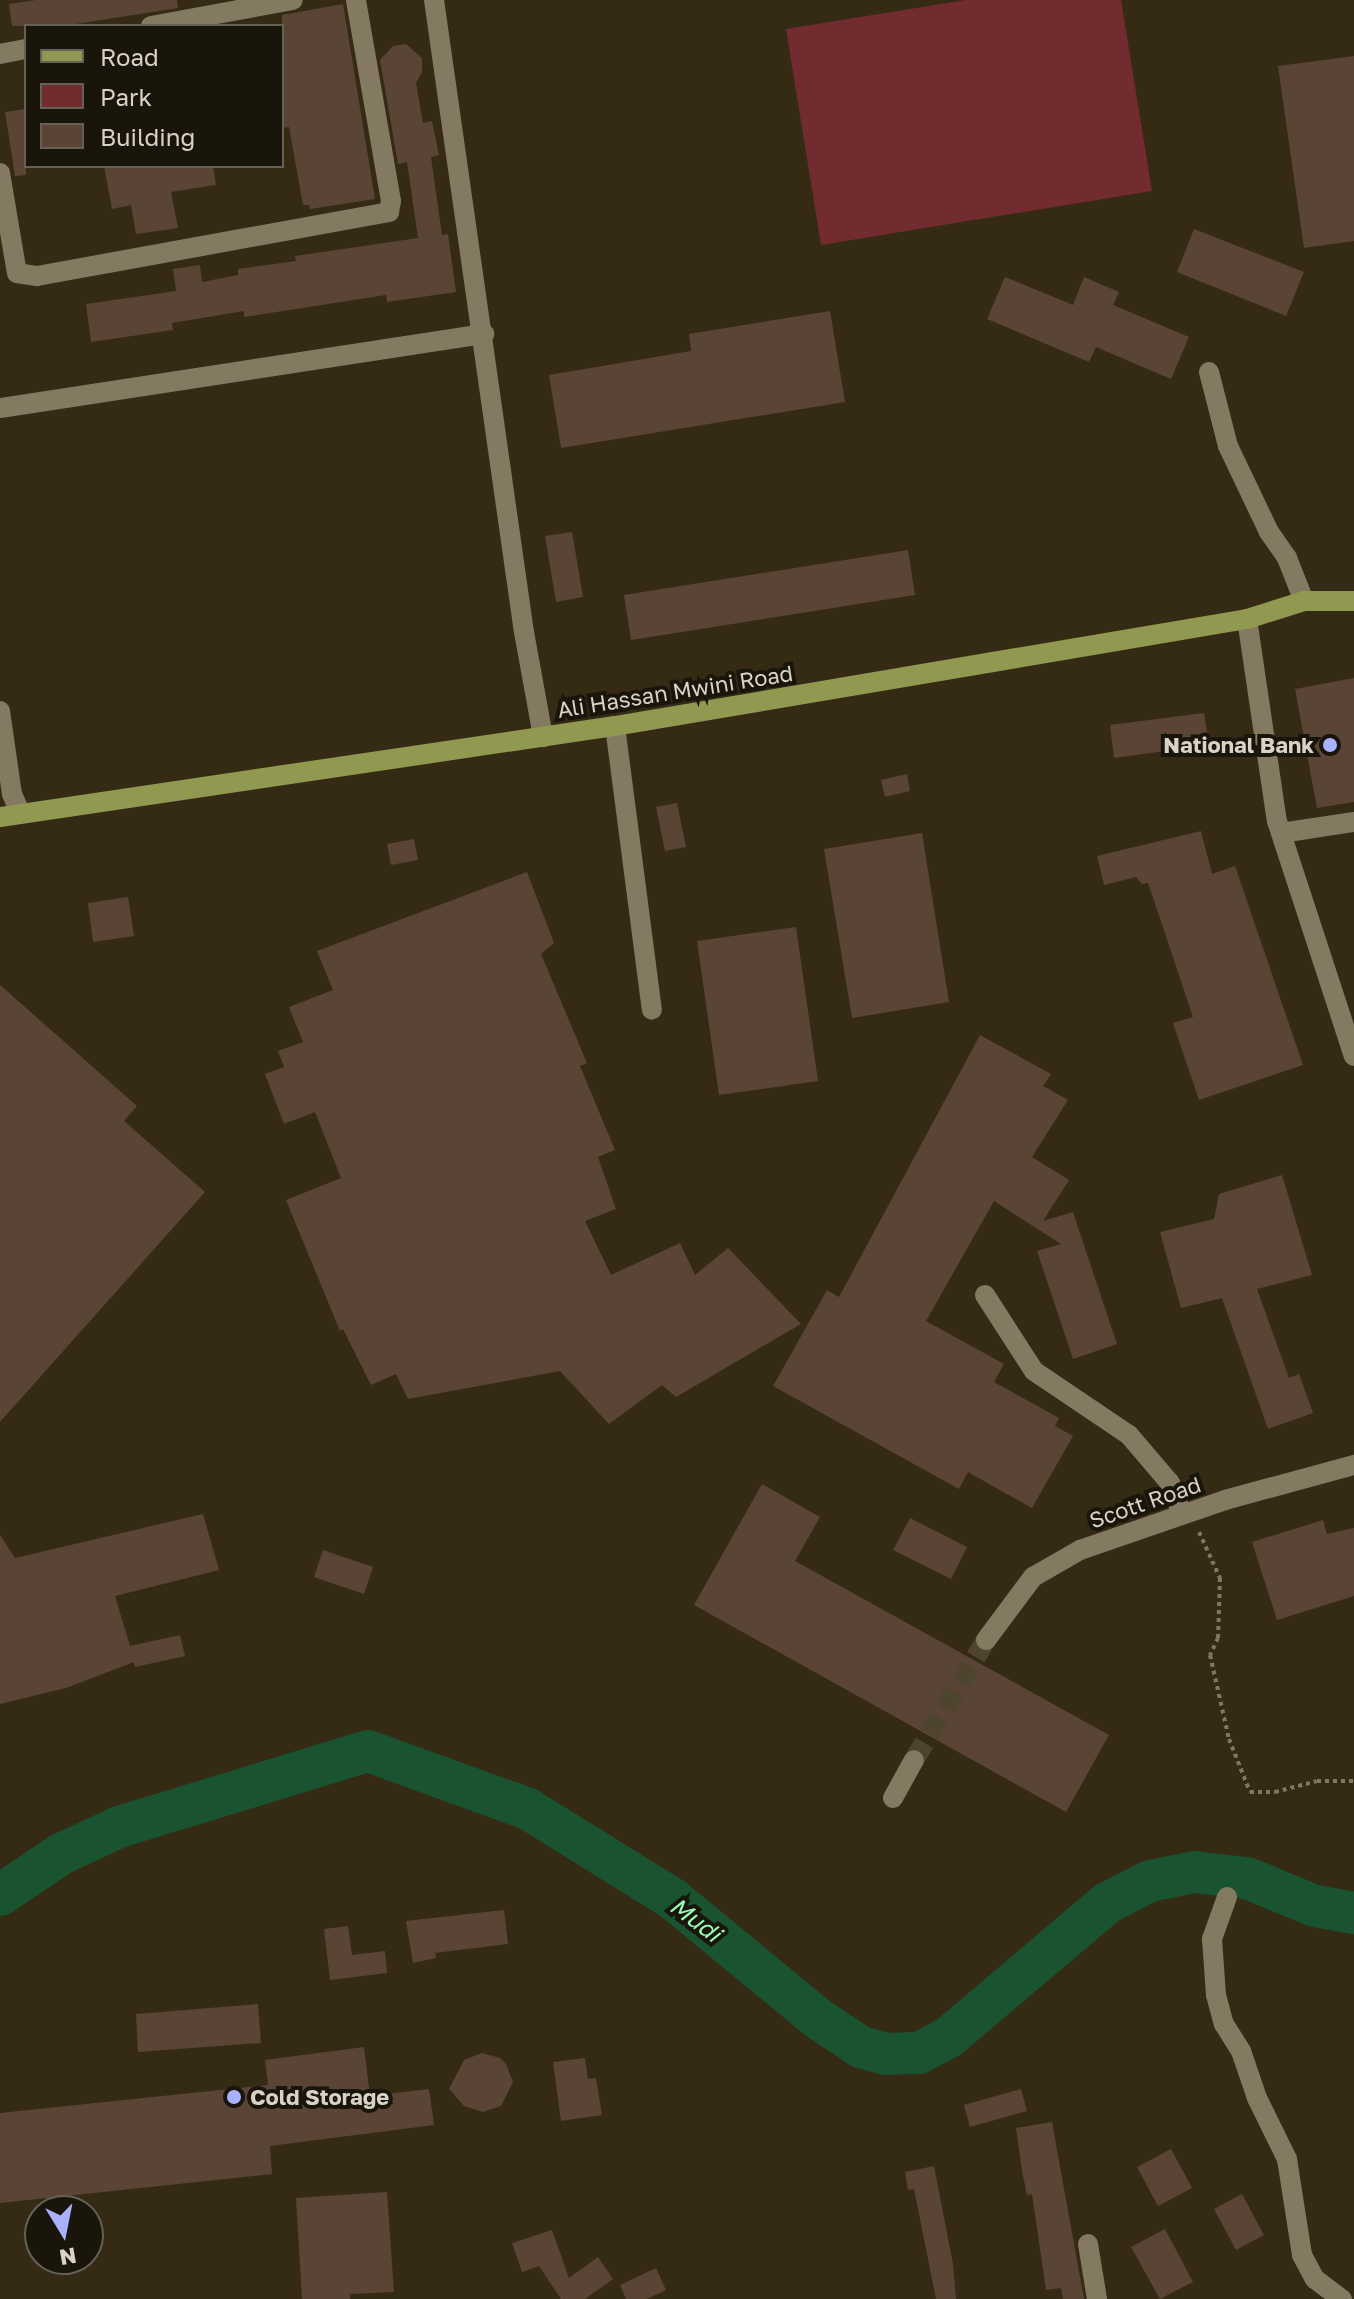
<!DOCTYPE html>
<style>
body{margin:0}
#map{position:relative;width:1354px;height:2299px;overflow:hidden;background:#352b15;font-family:"Golos Text",sans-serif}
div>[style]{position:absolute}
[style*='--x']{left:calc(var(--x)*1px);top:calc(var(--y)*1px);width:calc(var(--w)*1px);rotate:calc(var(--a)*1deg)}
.green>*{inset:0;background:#722b2f}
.river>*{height:42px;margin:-21px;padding:0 21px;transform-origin:21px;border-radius:21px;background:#195330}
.building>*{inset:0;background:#5a4436}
.minor-tunnel>*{height:20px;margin-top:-10px;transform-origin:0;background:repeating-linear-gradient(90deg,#4e442f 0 20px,transparent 0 30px)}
.path>*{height:4px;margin-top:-2px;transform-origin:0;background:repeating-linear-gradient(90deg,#807865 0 4px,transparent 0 8px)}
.minor>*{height:20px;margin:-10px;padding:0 10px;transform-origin:10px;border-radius:10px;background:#847961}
.major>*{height:20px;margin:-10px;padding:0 10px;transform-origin:10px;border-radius:10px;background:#90994f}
.dots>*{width:22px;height:22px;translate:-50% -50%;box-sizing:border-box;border:4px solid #19150b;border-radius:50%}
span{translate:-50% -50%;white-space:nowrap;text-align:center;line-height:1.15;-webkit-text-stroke:8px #19150b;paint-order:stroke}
.street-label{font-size:22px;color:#d9d3c5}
.poi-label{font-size:22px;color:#d9d3c5;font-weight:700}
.right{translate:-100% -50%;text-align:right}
.left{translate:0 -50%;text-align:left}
.water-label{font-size:24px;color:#98fdb9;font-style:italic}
.legend{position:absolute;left:24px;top:24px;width:260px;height:144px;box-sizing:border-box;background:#19150b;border:2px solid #666155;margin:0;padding:10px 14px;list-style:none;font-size:24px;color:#d9d3c5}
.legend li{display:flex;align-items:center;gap:16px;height:40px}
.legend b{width:40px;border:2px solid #666155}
.north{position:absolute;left:24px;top:2195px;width:80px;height:80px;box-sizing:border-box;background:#19150b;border:2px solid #666155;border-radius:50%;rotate:170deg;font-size:22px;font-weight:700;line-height:32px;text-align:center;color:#d9d3c5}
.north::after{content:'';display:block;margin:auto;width:28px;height:36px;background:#a9b0fc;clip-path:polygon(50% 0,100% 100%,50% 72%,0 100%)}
</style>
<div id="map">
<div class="green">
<i style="clip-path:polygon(966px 0,1121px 0,1152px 191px,821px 245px,786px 29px)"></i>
</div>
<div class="river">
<i style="--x:0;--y:1895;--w:73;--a:-33.9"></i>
<i style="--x:61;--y:1854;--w:64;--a:-25"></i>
<i style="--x:119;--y:1827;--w:260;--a:-17"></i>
<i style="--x:368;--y:1751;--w:170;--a:19.9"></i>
<i style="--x:528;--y:1809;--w:171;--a:31.8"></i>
<i style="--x:673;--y:1899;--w:190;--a:39.5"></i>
<i style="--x:820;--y:2020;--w:49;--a:33.4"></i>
<i style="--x:861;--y:2047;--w:26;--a:16"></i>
<i style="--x:886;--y:2054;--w:33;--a:-2"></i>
<i style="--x:919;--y:2053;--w:34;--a:-28"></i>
<i style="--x:949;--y:2037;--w:207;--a:-40.3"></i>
<i style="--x:1107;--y:1903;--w:48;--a:-27.1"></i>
<i style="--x:1150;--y:1881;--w:45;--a:-11.6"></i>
<i style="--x:1194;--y:1872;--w:53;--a:6.5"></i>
<i style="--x:1247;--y:1878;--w:74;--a:22.4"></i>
<i style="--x:1315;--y:1906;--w:40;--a:10"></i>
</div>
<div class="building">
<i style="clip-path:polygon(36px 0,177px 0,178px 8px,63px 26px,12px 26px,9px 4px)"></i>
<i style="clip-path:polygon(343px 4px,375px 199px,310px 209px,309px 205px,303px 205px,289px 127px,282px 128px,282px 15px)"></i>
<i style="clip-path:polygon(406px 44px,422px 58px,422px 72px,416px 83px,423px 123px,432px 121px,439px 155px,431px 157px,442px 235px,448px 234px,456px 292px,387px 302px,386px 295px,244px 317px,244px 311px,172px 323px,173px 330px,91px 342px,86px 304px,176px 291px,173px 269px,200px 265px,202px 282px,238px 275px,238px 269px,296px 261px,295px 256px,418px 238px,407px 162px,398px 164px,380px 60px,393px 46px)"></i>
<i style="clip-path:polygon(1354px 56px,1354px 241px,1304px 248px,1278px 66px)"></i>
<i style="clip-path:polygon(26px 109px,26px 175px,15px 176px,5px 112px)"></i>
<i style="clip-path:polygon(104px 166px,213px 166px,216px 185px,171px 192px,178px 228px,136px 234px,131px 205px,112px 209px)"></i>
<i style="clip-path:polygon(1194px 229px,1304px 272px,1286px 316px,1177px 272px)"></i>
<i style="clip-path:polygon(1005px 277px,1073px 305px,1084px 277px,1119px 292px,1113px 305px,1189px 337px,1171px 379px,1096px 347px,1089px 362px,987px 319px)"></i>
<i style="clip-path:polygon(830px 311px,845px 402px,561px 448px,549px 375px,691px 351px,689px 334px)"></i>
<i style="clip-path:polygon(572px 532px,583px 597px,556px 602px,545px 536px)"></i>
<i style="clip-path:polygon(908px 550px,915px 595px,631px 640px,624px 595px)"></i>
<i style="clip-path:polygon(1354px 678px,1354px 802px,1317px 808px,1295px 689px)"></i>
<i style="clip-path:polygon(1204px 713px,1209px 745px,1114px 758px,1110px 725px)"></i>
<i style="clip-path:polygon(907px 774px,910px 791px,885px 797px,881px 780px)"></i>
<i style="clip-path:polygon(677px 803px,686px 847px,665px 851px,656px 807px)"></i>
<i style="clip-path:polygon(1201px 831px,1212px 874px,1235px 866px,1303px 1065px,1199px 1100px,1173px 1023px,1193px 1017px,1148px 883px,1142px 884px,1136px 877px,1104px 885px,1097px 856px)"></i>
<i style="clip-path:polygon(922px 833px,949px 1002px,852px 1018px,824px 849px)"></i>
<i style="clip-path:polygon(414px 839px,418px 860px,391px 865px,387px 844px)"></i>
<i style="clip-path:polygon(527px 872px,554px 943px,541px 954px,587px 1063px,580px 1066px,615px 1150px,598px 1157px,616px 1209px,585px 1221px,611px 1275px,680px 1243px,695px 1275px,728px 1248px,801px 1324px,676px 1397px,662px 1385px,609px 1424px,560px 1371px,408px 1399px,396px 1374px,371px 1385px,343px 1329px,340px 1331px,286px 1200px,341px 1178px,315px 1112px,284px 1124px,265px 1074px,284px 1067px,278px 1051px,303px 1042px,289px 1007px,333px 990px,317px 951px)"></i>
<i style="clip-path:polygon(128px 897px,134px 936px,93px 942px,88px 903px)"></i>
<i style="clip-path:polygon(796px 927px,818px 1081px,719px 1095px,697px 941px)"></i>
<i style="clip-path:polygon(0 985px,137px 1106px,124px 1121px,205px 1192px,0 1422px)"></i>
<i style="clip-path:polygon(980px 1035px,1051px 1074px,1043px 1086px,1068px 1100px,1032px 1157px,1069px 1180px,1043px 1221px,1073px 1212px,1117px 1344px,1073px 1359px,1037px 1251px,1061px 1244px,994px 1201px,926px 1321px,1004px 1364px,994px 1382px,1059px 1418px,1055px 1426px,1073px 1436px,1032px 1508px,968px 1472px,959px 1489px,773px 1386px,827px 1290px,839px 1297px)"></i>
<i style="clip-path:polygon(1282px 1175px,1312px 1275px,1257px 1289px,1289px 1378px,1299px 1374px,1313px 1413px,1268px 1429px,1222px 1298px,1181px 1308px,1160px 1232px,1214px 1219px,1219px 1194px)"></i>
<i style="clip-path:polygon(762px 1484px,820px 1517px,795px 1561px,1109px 1735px,1066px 1812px,694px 1605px)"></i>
<i style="clip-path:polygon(203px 1514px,219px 1570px,115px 1596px,130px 1646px,180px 1635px,185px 1656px,135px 1667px,134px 1662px,66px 1688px,0 1704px,0 1535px,15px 1558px)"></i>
<i style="clip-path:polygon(910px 1518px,967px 1547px,951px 1579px,893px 1550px)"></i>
<i style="clip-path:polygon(1323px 1520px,1327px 1534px,1354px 1528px,1354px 1596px,1277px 1620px,1252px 1542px)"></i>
<i style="clip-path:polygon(323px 1550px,373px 1567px,364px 1594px,314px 1577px)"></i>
<i style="clip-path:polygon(504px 1910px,508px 1944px,435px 1953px,436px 1958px,413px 1963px,406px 1921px)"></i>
<i style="clip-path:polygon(348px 1926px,352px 1955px,385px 1951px,387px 1973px,330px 1980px,324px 1929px)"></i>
<i style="clip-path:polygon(258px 2004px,261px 2043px,138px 2052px,136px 2014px)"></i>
<i style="clip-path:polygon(364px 2047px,370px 2096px,429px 2089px,434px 2125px,270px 2146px,272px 2174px,0 2203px,0 2113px,268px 2085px,265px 2060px)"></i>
<i style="clip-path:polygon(482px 2053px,500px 2058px,506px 2064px,513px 2082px,501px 2106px,483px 2112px,464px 2106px,449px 2089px,464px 2060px)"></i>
<i style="clip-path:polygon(585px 2058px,588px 2079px,596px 2078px,602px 2115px,561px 2121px,553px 2062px)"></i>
<i style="clip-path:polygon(1021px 2089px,1027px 2111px,970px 2127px,964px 2105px)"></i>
<i style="clip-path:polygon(1052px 2122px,1063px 2183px,1084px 2299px,1063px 2299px,1061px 2288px,1046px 2290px,1032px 2194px,1027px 2195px,1022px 2171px,1016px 2128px)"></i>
<i style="clip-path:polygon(1171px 2149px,1192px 2188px,1158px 2206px,1137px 2167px)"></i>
<i style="clip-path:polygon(934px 2166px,953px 2264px,956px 2299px,936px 2299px,914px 2189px,908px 2190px,905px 2172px)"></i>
<i style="clip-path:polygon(387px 2192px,394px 2292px,350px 2294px,350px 2299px,302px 2299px,296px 2198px)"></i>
<i style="clip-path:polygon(1242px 2194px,1264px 2235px,1236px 2250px,1214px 2209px)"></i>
<i style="clip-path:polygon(1165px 2229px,1193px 2282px,1160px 2299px,1131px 2247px)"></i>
<i style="clip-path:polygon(552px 2230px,569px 2278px,598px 2257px,613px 2279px,585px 2299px,561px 2299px,539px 2266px,522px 2272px,512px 2243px)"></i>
<i style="clip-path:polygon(656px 2268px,666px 2290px,647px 2299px,626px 2299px,620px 2285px)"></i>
</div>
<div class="minor-tunnel">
<i style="--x:914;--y:1760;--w:140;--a:-59"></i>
</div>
<div class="path">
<i style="--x:1199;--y:1532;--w:51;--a:65.5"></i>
<i style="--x:1220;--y:1578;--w:60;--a:91.9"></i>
<i style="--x:1218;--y:1638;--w:19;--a:115"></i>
<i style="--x:1210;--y:1655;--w:86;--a:77.3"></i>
<i style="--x:1229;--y:1739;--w:57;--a:68.4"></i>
<i style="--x:1250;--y:1792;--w:25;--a:0"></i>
<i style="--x:1275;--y:1792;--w:43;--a:-14.7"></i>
<i style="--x:1317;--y:1781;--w:37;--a:0"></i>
</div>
<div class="minor">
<i style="--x:434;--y:0;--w:638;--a:81.9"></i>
<i style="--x:524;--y:632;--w:107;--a:79.7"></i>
<i style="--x:151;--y:26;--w:144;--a:-10.4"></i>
<i style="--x:0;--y:54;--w:26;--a:-11"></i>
<i style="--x:0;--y:173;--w:101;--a:80.4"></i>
<i style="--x:17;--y:273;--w:20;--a:9"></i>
<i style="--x:37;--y:276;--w:358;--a:-10.3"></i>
<i style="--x:389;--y:212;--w:11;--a:-80"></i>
<i style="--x:391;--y:201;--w:204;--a:-99.9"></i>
<i style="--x:1209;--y:372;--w:76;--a:75.6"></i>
<i style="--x:1228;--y:446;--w:95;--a:64.5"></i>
<i style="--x:1269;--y:532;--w:32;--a:55"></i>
<i style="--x:1287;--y:558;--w:46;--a:68.4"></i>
<i style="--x:0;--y:408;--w:490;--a:-8.7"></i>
<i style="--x:1247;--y:619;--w:204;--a:81.6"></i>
<i style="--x:1277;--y:821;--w:247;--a:71.9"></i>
<i style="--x:0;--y:711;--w:84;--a:81.8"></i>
<i style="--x:12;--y:794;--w:20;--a:66"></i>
<i style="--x:615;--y:726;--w:286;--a:82.6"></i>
<i style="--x:1281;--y:833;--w:74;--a:-8.6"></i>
<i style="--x:985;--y:1295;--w:90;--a:57.2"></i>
<i style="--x:1034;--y:1371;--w:115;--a:34"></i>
<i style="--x:1129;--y:1435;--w:63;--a:49.5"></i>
<i style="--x:1170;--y:1483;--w:34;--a:69"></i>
<i style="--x:986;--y:1640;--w:79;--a:-53.3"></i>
<i style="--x:1033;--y:1577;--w:54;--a:-29.9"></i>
<i style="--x:1080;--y:1550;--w:153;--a:-19"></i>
<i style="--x:1225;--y:1500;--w:134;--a:-15.2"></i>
<i style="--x:893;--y:1798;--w:43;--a:-61.1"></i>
<i style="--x:1227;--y:1897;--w:45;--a:109.7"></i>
<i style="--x:1212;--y:1939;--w:56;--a:85.9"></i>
<i style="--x:1216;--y:1995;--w:30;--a:75"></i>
<i style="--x:1224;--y:2024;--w:32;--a:58"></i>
<i style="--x:1241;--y:2051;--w:50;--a:71.2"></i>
<i style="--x:1257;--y:2098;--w:68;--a:63.8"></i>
<i style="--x:1287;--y:2159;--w:97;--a:81.1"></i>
<i style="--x:1302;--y:2255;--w:27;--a:62"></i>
<i style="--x:1315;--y:2279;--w:34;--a:37"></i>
<i style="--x:1088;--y:2244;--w:56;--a:80.7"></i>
</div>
<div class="major">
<i style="--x:0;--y:817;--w:622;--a:-8.42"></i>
<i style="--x:615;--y:726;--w:641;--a:-9.61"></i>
<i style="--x:1247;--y:619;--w:60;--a:-17.5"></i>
<i style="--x:1304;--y:601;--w:50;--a:0"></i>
</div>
<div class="dots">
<i style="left:1330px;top:745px;background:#a9b0fc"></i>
<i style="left:234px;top:2097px;background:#a9b0fc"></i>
</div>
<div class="street-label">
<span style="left:675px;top:691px;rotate:-9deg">Ali Hassan Mwini Road</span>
<span style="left:1145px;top:1502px;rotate:-19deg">Scott Road</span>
</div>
<div class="poi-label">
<span class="right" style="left:1314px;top:745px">National Bank</span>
<span class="left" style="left:250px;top:2097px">Cold Storage</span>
</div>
<div class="water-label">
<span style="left:696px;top:1919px;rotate:37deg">Mudi</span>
</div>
<ul class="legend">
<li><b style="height:10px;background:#90994f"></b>Road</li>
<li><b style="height:22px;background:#722b2f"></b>Park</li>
<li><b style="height:22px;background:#5a4436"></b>Building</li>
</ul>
<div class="north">N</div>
</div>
